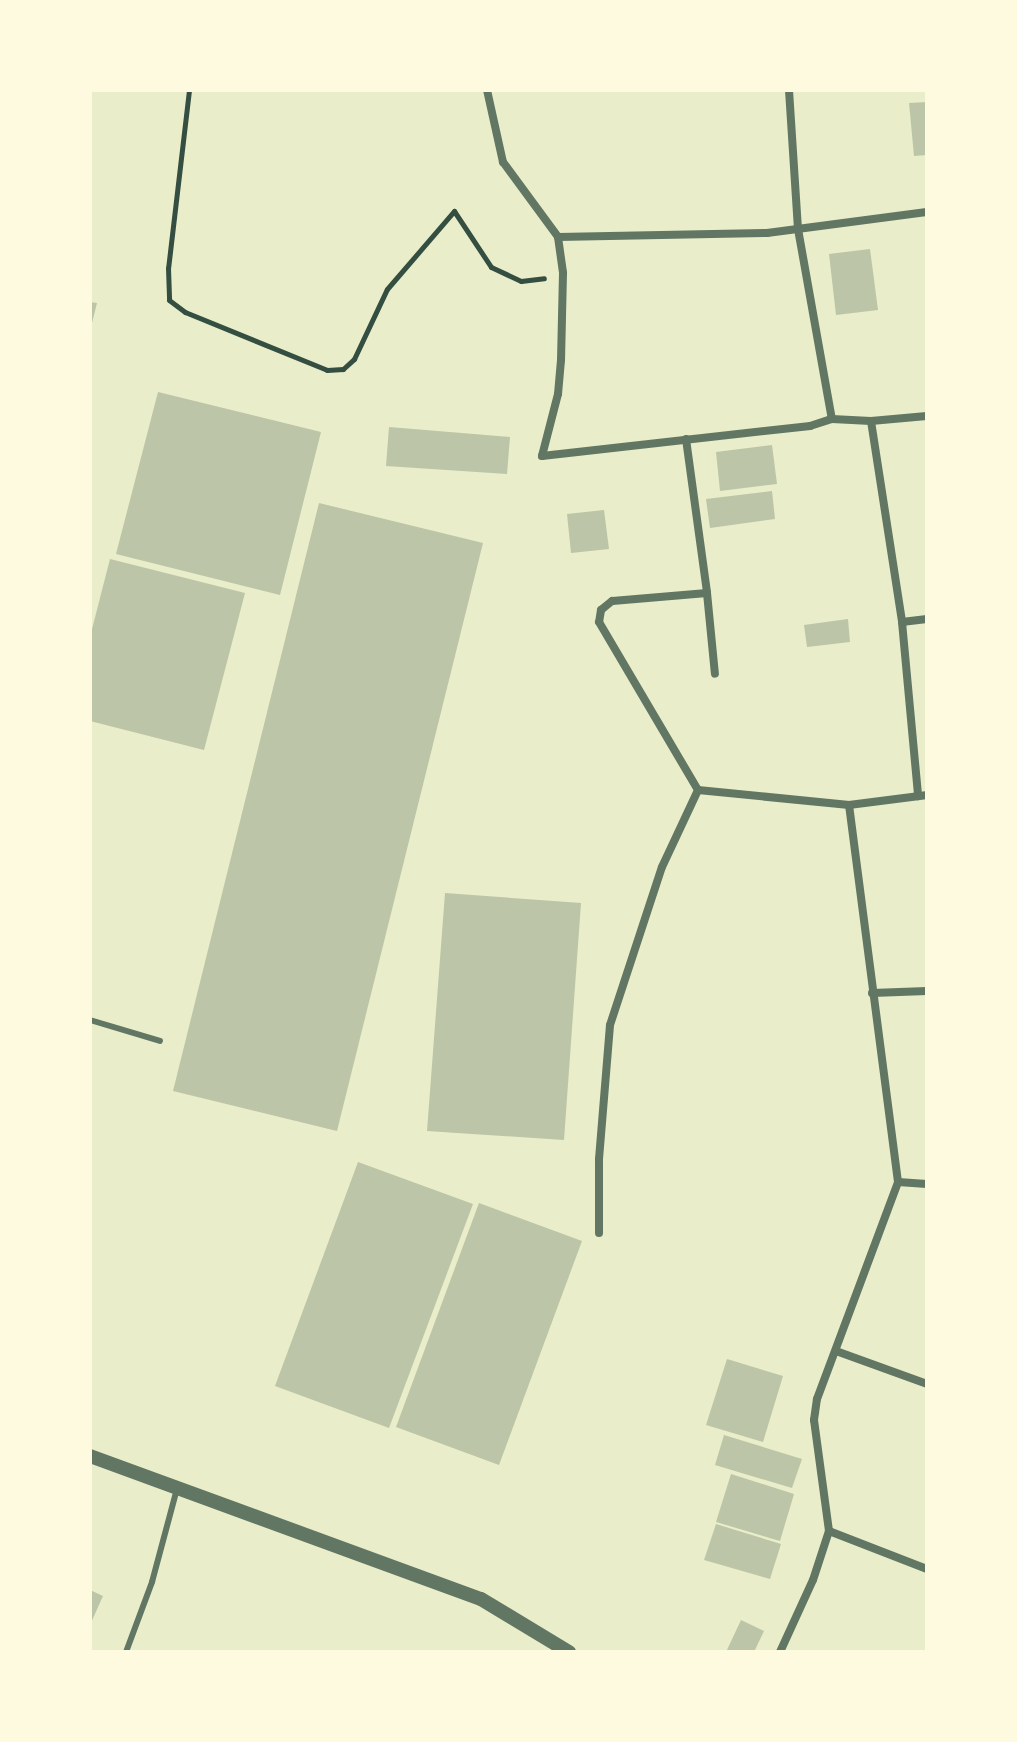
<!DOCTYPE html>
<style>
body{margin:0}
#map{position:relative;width:1017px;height:1742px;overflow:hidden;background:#e9edc9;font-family:Helvetica,sans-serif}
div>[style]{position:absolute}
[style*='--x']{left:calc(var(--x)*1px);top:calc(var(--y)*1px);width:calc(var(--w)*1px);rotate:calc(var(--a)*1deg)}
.building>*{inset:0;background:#bcc5a7}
.path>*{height:5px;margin:-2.5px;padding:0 2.5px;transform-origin:2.5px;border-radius:2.5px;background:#344e41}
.service>*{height:6px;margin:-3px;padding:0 3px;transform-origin:3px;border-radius:3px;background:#617663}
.minor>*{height:8px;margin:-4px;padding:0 4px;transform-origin:4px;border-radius:4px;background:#617663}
.tertiary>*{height:14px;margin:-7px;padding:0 7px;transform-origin:7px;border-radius:7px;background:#617663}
span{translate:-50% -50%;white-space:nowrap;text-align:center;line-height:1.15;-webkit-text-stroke:6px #fefae0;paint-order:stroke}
.frame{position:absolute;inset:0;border:92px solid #fefae0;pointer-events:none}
</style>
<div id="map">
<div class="building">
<i style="clip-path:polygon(927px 102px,927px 155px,914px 156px,909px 103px)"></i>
<i style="clip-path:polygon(870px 249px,878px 310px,836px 315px,829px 254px)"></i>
<i style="clip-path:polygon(90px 302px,97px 303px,91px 327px,90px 327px)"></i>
<i style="clip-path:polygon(158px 392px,321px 432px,280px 595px,116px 554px)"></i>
<i style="clip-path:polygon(389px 427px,510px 437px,507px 474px,386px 466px)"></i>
<i style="clip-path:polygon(772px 445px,777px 484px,720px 491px,716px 452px)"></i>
<i style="clip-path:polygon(772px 491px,775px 519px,710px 528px,706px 499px)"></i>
<i style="clip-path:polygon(319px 503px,483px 543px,337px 1131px,173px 1091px)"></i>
<i style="clip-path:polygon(604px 510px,609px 549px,571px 553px,567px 514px)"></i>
<i style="clip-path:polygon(110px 559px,245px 593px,204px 750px,90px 721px,90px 637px)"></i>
<i style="clip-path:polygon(848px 619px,850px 642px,807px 647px,804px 625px)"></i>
<i style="clip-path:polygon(445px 893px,581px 903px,564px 1140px,427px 1131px)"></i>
<i style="clip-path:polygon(358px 1162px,473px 1204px,389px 1428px,275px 1386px)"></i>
<i style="clip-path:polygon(479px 1203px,582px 1241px,499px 1465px,396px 1427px)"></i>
<i style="clip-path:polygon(727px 1359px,783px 1376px,763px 1442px,706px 1425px)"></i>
<i style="clip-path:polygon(724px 1435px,802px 1459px,792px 1488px,715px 1465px)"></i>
<i style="clip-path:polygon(731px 1474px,794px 1494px,780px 1541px,716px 1522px)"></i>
<i style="clip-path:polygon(716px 1524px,781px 1544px,770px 1579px,704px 1560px)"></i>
<i style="clip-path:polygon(90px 1590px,103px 1596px,90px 1625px)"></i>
<i style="clip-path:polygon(741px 1620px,764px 1631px,754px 1652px,726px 1652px)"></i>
</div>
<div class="path">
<i style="--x:189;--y:90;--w:179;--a:96.7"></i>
<i style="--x:168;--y:268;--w:32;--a:88"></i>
<i style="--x:169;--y:300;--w:20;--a:37"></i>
<i style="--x:185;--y:312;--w:153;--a:22.2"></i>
<i style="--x:327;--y:370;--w:16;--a:-4"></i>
<i style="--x:343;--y:369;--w:15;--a:-42"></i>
<i style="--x:354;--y:359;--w:77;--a:-64.8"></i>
<i style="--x:387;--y:289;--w:103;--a:-49.3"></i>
<i style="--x:454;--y:211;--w:67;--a:56.5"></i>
<i style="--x:491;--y:267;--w:33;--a:25"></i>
<i style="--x:521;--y:281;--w:23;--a:-7"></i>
</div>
<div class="service">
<i style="--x:90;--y:1020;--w:73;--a:16.7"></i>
<i style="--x:126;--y:1652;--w:75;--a:-69.6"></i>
<i style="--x:152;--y:1582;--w:96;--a:-75"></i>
</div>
<div class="minor">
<i style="--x:487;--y:90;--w:74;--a:77.5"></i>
<i style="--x:503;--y:162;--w:93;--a:53.7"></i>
<i style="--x:558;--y:237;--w:209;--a:-1.1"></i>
<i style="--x:767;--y:233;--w:161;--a:-7.5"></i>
<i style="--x:789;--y:90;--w:139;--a:86.3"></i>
<i style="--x:798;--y:229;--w:193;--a:79.9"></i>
<i style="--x:832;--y:419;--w:39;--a:3"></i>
<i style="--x:871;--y:421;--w:56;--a:-5.1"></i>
<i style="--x:558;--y:237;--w:36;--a:82"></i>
<i style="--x:563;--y:273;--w:87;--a:91.3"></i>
<i style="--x:561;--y:360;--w:34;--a:95"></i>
<i style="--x:558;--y:394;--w:64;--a:104.5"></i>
<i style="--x:542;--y:456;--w:270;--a:-6.4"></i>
<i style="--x:810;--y:426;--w:23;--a:-18"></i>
<i style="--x:871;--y:421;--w:203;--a:81.2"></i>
<i style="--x:902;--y:622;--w:175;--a:84.7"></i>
<i style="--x:686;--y:439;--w:155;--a:82.2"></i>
<i style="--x:707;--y:593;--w:95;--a:175.2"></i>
<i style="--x:612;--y:601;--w:14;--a:141"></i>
<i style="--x:601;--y:610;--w:12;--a:99"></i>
<i style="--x:599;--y:622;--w:195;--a:59.5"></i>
<i style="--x:698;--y:790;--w:152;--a:5.7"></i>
<i style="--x:849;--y:805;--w:79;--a:-7.3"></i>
<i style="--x:707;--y:593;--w:81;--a:84.4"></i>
<i style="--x:902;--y:622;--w:25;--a:-7"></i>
<i style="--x:872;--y:993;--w:55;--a:-2.1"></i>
<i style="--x:898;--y:1182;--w:29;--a:4"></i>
<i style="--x:599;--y:1233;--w:74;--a:-90"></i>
<i style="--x:599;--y:1159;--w:134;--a:-85.3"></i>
<i style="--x:610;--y:1025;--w:166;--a:-71.8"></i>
<i style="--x:662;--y:867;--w:85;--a:-64.9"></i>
<i style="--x:836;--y:1351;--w:97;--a:19.9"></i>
<i style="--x:829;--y:1531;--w:105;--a:21.2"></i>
<i style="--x:780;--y:1652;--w:79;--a:-65.4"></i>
<i style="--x:813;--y:1580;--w:52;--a:-71.9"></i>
<i style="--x:829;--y:1531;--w:112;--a:-97.7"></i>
<i style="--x:814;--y:1420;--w:21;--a:-82"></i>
<i style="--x:817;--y:1399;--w:232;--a:-69.5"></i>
<i style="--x:898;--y:1182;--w:380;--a:-97.4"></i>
</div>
<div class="tertiary">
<i style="--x:90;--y:1456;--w:416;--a:20.1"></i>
<i style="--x:481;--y:1599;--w:103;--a:31.1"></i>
</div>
<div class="frame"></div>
</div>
